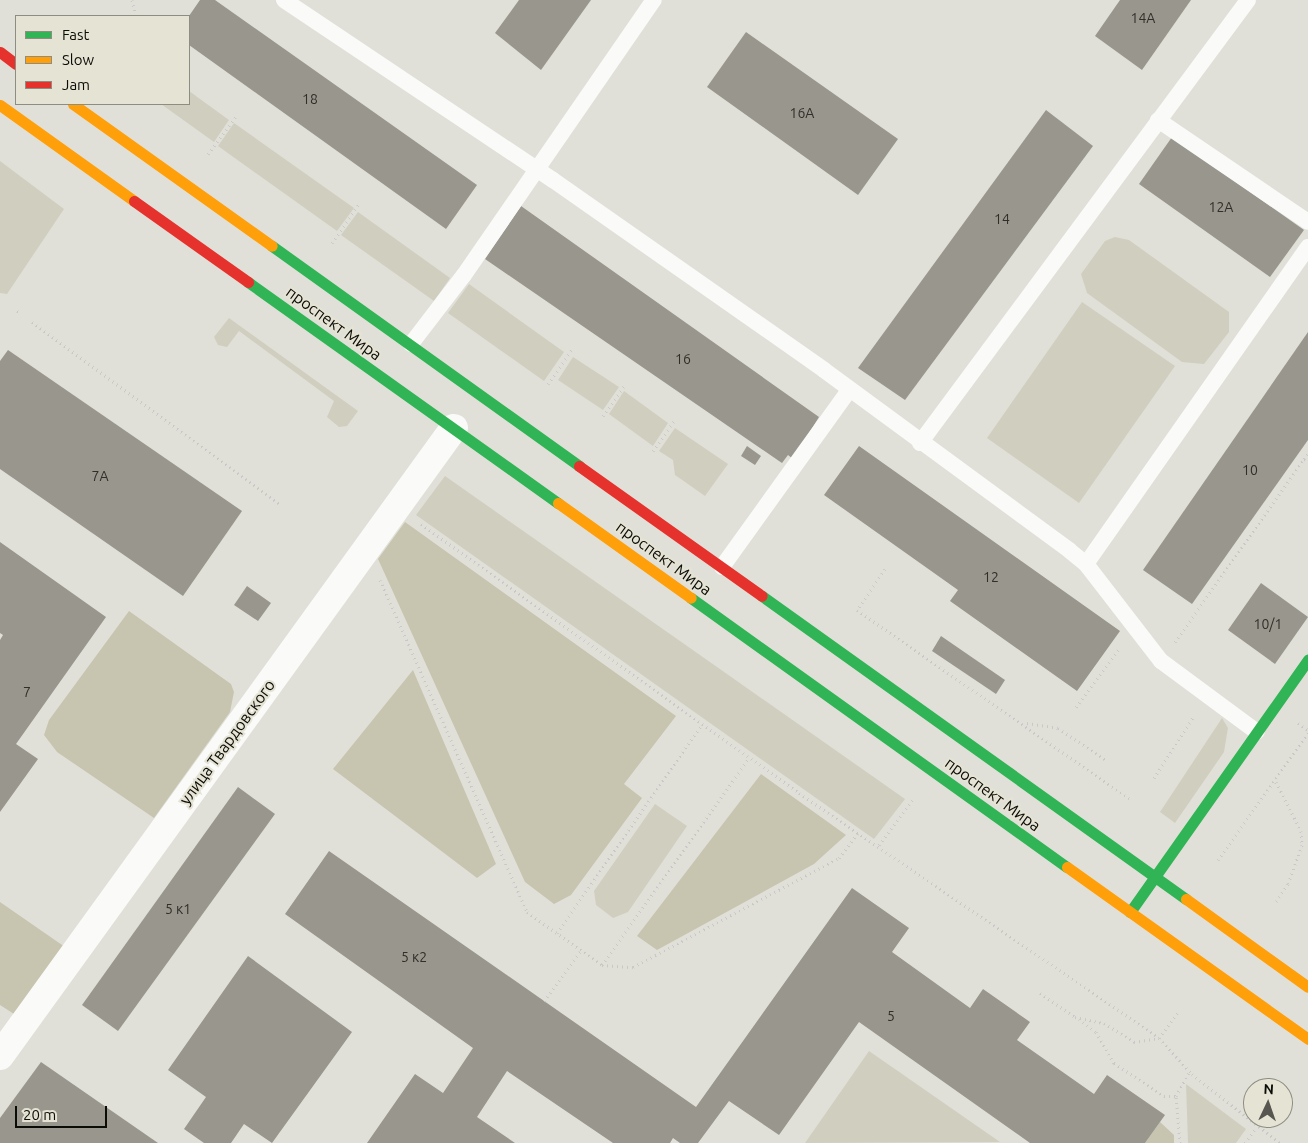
<!DOCTYPE html>
<meta charset="utf-8">
<style>
body{margin:0}
#map{position:relative;width:1308px;height:1143px;overflow:hidden;background:#e1e0d8;font-family:Ubuntu,sans-serif}
div>[style]{position:absolute}
[style*='--x']{left:calc(var(--x)*1px);top:calc(var(--y)*1px);width:calc(var(--w)*1px);rotate:calc(var(--a)*1deg)}
.green>*{inset:0;background:#d0cebf}
.forest>*{inset:0;background:#c7c4af}
.building>*{inset:0;background:#98968d}
.path>*{height:3px;margin-top:-1.5px;transform-origin:0;background:repeating-linear-gradient(90deg,#c8c8c6 0 1px,transparent 0 5px)}
.lane>*{height:16px;margin:-8px;padding:0 8px;transform-origin:8px;border-radius:8px;background:#fafaf9}
.street>*{height:28px;margin:-14px;padding:0 14px;transform-origin:14px;border-radius:14px;background:#fafaf9}
.fast>*{height:11px;margin:-5.5px;padding:0 5.5px;transform-origin:5.5px;border-radius:5.5px;background:#30b455}
.slow>*{height:11px;margin:-5.5px;padding:0 5.5px;transform-origin:5.5px;border-radius:5.5px;background:#ff9f0a}
.jam>*{height:11px;margin:-5.5px;padding:0 5.5px;transform-origin:5.5px;border-radius:5.5px;background:#e5322d}
span{translate:-50% -50%;white-space:nowrap;text-align:center;line-height:1.15;-webkit-text-stroke:4px #e5e3d4;paint-order:stroke}
.number-label{font-size:14px;color:#2f2e28}
.number-label span{-webkit-text-stroke-width:0}
.street-label{font-size:16px;color:#0c0c07}
.legend{position:absolute;left:15px;top:15px;width:175px;height:90px;box-sizing:border-box;background:#e5e3d4;border:1px solid #8e8d82;margin:0;padding:6px 9px;list-style:none;font-size:15px;color:#0c0c07}
.legend li{display:flex;align-items:center;gap:10px;height:25px}
.legend b{width:25px;border:1px solid #8e8d82}
.north{position:absolute;left:1243px;top:1078px;width:50px;height:50px;box-sizing:border-box;background:#e5e3d4;border:1px solid #8e8d82;border-radius:50%;rotate:3deg;font-size:14px;font-weight:700;line-height:20px;text-align:center;color:#0c0c07}
.north::after{content:'';display:block;margin:auto;width:18px;height:22px;background:#575650;clip-path:polygon(50% 0,100% 100%,50% 72%,0 100%)}
.scale{position:absolute;left:15px;top:1106px;width:92px;height:22px;box-sizing:border-box;border:2px solid #0c0c07;border-top:0;padding-left:6px;font-size:15px;line-height:18px;white-space:nowrap;color:#0c0c07;-webkit-text-stroke:4px #e5e3d4;paint-order:stroke}
</style>
<div id="map">
<div class="green">
<i style="clip-path:polygon(189px 91px,229px 120px,214px 142px,161px 104px,189px 104px)"></i>
<i style="clip-path:polygon(234px 123px,354px 208px,337px 231px,218px 146px)"></i>
<i style="clip-path:polygon(0 161px,64px 209px,7px 294px,0 293px)"></i>
<i style="clip-path:polygon(358px 212px,450px 278px,434px 301px,341px 235px)"></i>
<i style="clip-path:polygon(1115px 237px,1129px 240px,1229px 312px,1229px 332px,1204px 364px,1182px 362px,1087px 293px,1081px 274px,1105px 241px)"></i>
<i style="clip-path:polygon(469px 284px,564px 352px,544px 381px,448px 313px)"></i>
<i style="clip-path:polygon(1082px 302px,1175px 366px,1079px 503px,987px 438px)"></i>
<i style="clip-path:polygon(229px 318px,358px 411px,347px 426px,339px 427px,327px 417px,334px 401px,239px 331px,227px 347px,218px 345px,214px 337px)"></i>
<i style="clip-path:polygon(573px 357px,619px 387px,603px 410px,558px 380px)"></i>
<i style="clip-path:polygon(624px 391px,668px 423px,653px 446px,609px 414px)"></i>
<i style="clip-path:polygon(675px 428px,728px 464px,705px 496px,675px 475px,673px 460px,659px 451px)"></i>
<i style="clip-path:polygon(445px 476px,905px 799px,874px 839px,416px 515px)"></i>
<i style="clip-path:polygon(1222px 718px,1228px 728px,1224px 752px,1175px 823px,1160px 812px)"></i>
<i style="clip-path:polygon(655px 804px,687px 826px,628px 912px,613px 918px,596px 905px,594px 891px)"></i>
<i style="clip-path:polygon(869px 1051px,1000px 1142px,805px 1143px)"></i>
<i style="clip-path:polygon(1186px 1084px,1246px 1129px,1236px 1143px,1188px 1143px)"></i>
</div>
<div class="forest">
<i style="clip-path:polygon(405px 522px,676px 716px,624px 784px,642px 798px,571px 895px,554px 904px,525px 882px,378px 559px)"></i>
<i style="clip-path:polygon(129px 611px,231px 684px,234px 692px,230px 712px,154px 818px,57px 752px,44px 735px,49px 720px)"></i>
<i style="clip-path:polygon(413px 670px,496px 864px,477px 878px,333px 769px)"></i>
<i style="clip-path:polygon(761px 774px,846px 835px,814px 864px,657px 950px,637px 936px)"></i>
<i style="clip-path:polygon(0 902px,65px 947px,14px 1014px,0 1005px)"></i>
<i style="clip-path:polygon(1160px 1122px,1174px 1135px,1174px 1143px,1145px 1143px)"></i>
</div>
<div class="building">
<i style="clip-path:polygon(200px 0,215px 0,477px 185px,446px 229px,189px 45px,189px 16px)"></i>
<i style="clip-path:polygon(519px 0,591px 0,541px 70px,495px 33px)"></i>
<i style="clip-path:polygon(1120px 0,1191px 0,1142px 70px,1095px 36px)"></i>
<i style="clip-path:polygon(746px 32px,898px 139px,858px 195px,707px 87px)"></i>
<i style="clip-path:polygon(1046px 110px,1093px 146px,905px 400px,858px 368px)"></i>
<i style="clip-path:polygon(1172px 137px,1304px 230px,1270px 277px,1139px 184px)"></i>
<i style="clip-path:polygon(521px 206px,819px 417px,793px 459px,788px 455px,782px 463px,779px 461px,485px 259px)"></i>
<i style="clip-path:polygon(1308px 332px,1308px 440px,1192px 604px,1143px 570px)"></i>
<i style="clip-path:polygon(8px 350px,242px 511px,183px 596px,0 469px,0 361px)"></i>
<i style="clip-path:polygon(747px 446px,761px 456px,755px 465px,741px 456px)"></i>
<i style="clip-path:polygon(859px 446px,1120px 631px,1077px 691px,950px 601px,958px 590px,824px 495px)"></i>
<i style="clip-path:polygon(0 542px,106px 617px,16px 744px,38px 759px,0 812px,0 640px,3px 635px,0 633px)"></i>
<i style="clip-path:polygon(1261px 583px,1308px 617px,1275px 664px,1228px 630px)"></i>
<i style="clip-path:polygon(247px 586px,271px 603px,258px 621px,234px 605px)"></i>
<i style="clip-path:polygon(941px 636px,1005px 680px,996px 694px,932px 651px)"></i>
<i style="clip-path:polygon(238px 787px,275px 814px,118px 1031px,82px 1005px)"></i>
<i style="clip-path:polygon(329px 851px,696px 1107px,852px 888px,909px 928px,892px 952px,970px 1008px,983px 989px,1030px 1022px,1017px 1040px,1094px 1094px,1107px 1075px,1165px 1115px,1145px 1143px,1030px 1143px,859px 1022px,779px 1135px,729px 1101px,698px 1143px,680px 1143px,673px 1138px,670px 1143px,613px 1143px,507px 1071px,477px 1117px,515px 1143px,367px 1143px,415px 1074px,443px 1093px,473px 1048px,285px 914px)"></i>
<i style="clip-path:polygon(248px 956px,352px 1032px,272px 1143px,244px 1124px,231px 1143px,204px 1143px,184px 1129px,206px 1097px,168px 1070px)"></i>
<i style="clip-path:polygon(41px 1062px,158px 1143px,0 1143px,0 1118px)"></i>
</div>
<div class="path">
<i style="--x:132;--y:0;--w:16;--a:76"></i>
<i style="--x:208;--y:154;--w:47;--a:-53.6"></i>
<i style="--x:332;--y:243;--w:47;--a:-55.3"></i>
<i style="--x:17;--y:311;--w:2;--a:27"></i>
<i style="--x:32;--y:322;--w:309;--a:36.3"></i>
<i style="--x:548;--y:384;--w:44;--a:-55.2"></i>
<i style="--x:603;--y:416;--w:39;--a:-55"></i>
<i style="--x:653;--y:451;--w:39;--a:-55"></i>
<i style="--x:1304;--y:459;--w:7;--a:-56"></i>
<i style="--x:421;--y:524;--w:464;--a:35.4"></i>
<i style="--x:799;--y:793;--w:435;--a:34.2"></i>
<i style="--x:1159;--y:1038;--w:49;--a:47.5"></i>
<i style="--x:1192;--y:1074;--w:112;--a:38.1"></i>
<i style="--x:885;--y:569;--w:50;--a:124.3"></i>
<i style="--x:857;--y:610;--w:331;--a:34.7"></i>
<i style="--x:380;--y:580;--w:363;--a:66.1"></i>
<i style="--x:527;--y:912;--w:92;--a:35.2"></i>
<i style="--x:602;--y:965;--w:31;--a:4"></i>
<i style="--x:633;--y:967;--w:233;--a:-27.9"></i>
<i style="--x:839;--y:858;--w:31;--a:-53"></i>
<i style="--x:1175;--y:642;--w:224;--a:-54.8"></i>
<i style="--x:1304;--y:459;--w:4;--a:14"></i>
<i style="--x:1076;--y:707;--w:74;--a:-53.7"></i>
<i style="--x:1027;--y:723;--w:31;--a:9"></i>
<i style="--x:1058;--y:728;--w:58;--a:33.7"></i>
<i style="--x:1298;--y:723;--w:12;--a:35"></i>
<i style="--x:1154;--y:778;--w:74;--a:-57.2"></i>
<i style="--x:1276;--y:782;--w:55;--a:63"></i>
<i style="--x:1301;--y:831;--w:14;--a:86"></i>
<i style="--x:1302;--y:845;--w:41;--a:109.7"></i>
<i style="--x:1288;--y:884;--w:22;--a:124"></i>
<i style="--x:879;--y:845;--w:56;--a:-53.7"></i>
<i style="--x:1218;--y:860;--w:156;--a:-54.7"></i>
<i style="--x:557;--y:933;--w:254;--a:-55.2"></i>
<i style="--x:602;--y:965;--w:254;--a:-54.6"></i>
<i style="--x:1040;--y:993;--w:42;--a:34.4"></i>
<i style="--x:1075;--y:1017;--w:30;--a:12"></i>
<i style="--x:1104;--y:1023;--w:36;--a:32"></i>
<i style="--x:1134;--y:1042;--w:25;--a:-9"></i>
<i style="--x:1159;--y:1038;--w:32;--a:-54"></i>
<i style="--x:544;--y:1001;--w:63;--a:-54"></i>
<i style="--x:1079;--y:1019;--w:21;--a:37"></i>
<i style="--x:1096;--y:1032;--w:36;--a:60"></i>
<i style="--x:1114;--y:1063;--w:60;--a:33.4"></i>
<i style="--x:1164;--y:1096;--w:12;--a:0"></i>
<i style="--x:1180;--y:1143;--w:47;--a:-94.9"></i>
<i style="--x:1176;--y:1096;--w:29;--a:-61"></i>
<i style="--x:1245;--y:1143;--w:19;--a:-55"></i>
</div>
<div class="lane">
<i style="--x:284;--y:0;--w:324;--a:33.8"></i>
<i style="--x:553;--y:180;--w:331;--a:35"></i>
<i style="--x:824;--y:370;--w:305;--a:36.3"></i>
<i style="--x:1070;--y:551;--w:21;--a:39"></i>
<i style="--x:1086;--y:564;--w:123;--a:52.3"></i>
<i style="--x:1161;--y:661;--w:119;--a:36.5"></i>
<i style="--x:1158;--y:120;--w:181;--a:34.2"></i>
<i style="--x:411;--y:344;--w:87;--a:-52.5"></i>
<i style="--x:464;--y:275;--w:334;--a:-55.4"></i>
<i style="--x:920;--y:443;--w:551;--a:-53.48"></i>
<i style="--x:1086;--y:564;--w:387;--a:-55"></i>
<i style="--x:722;--y:567;--w:218;--a:-54.3"></i>
</div>
<div class="street">
<i style="--x:0;--y:1056;--w:775;--a:-54.14"></i>
</div>
<div class="fast">
<i style="--x:272;--y:246;--w:378;--a:35.6"></i>
<i style="--x:248;--y:282;--w:381;--a:35.5"></i>
<i style="--x:762;--y:596;--w:521;--a:35.55"></i>
<i style="--x:691;--y:598;--w:462;--a:35.6"></i>
<i style="--x:1130;--y:912;--w:309;--a:-54.8"></i>
</div>
<div class="slow">
<i style="--x:73;--y:104;--w:244;--a:35.5"></i>
<i style="--x:0;--y:105;--w:165;--a:35.6"></i>
<i style="--x:558;--y:503;--w:163;--a:35.5"></i>
<i style="--x:1067;--y:867;--w:296;--a:35.5"></i>
<i style="--x:1186;--y:899;--w:150;--a:35.8"></i>
</div>
<div class="jam">
<i style="--x:0;--y:52;--w:20;--a:37"></i>
<i style="--x:134;--y:201;--w:140;--a:35.4"></i>
<i style="--x:579;--y:466;--w:224;--a:35.4"></i>
</div>
<div class="number-label">
<span style="left:1143px;top:18px">14А</span>
<span style="left:310px;top:99px">18</span>
<span style="left:802px;top:113px">16А</span>
<span style="left:1221px;top:207px">12А</span>
<span style="left:1002px;top:219px">14</span>
<span style="left:683px;top:359px">16</span>
<span style="left:1250px;top:470px">10</span>
<span style="left:100px;top:476px">7А</span>
<span style="left:991px;top:577px">12</span>
<span style="left:1268px;top:624px">10/1</span>
<span style="left:27px;top:692px">7</span>
<span style="left:178px;top:909px">5 к1</span>
<span style="left:414px;top:957px">5 к2</span>
<span style="left:891px;top:1016px">5</span>
</div>
<div class="street-label">
<span style="left:334px;top:323px;rotate:36deg">проспект Мира</span>
<span style="left:664px;top:558px;rotate:36deg">проспект Мира</span>
<span style="left:227px;top:742px;rotate:-54deg">улица Твардовского</span>
<span style="left:993px;top:794px;rotate:36deg">проспект Мира</span>
</div>
<ul class="legend">
<li><b style="height:6px;background:#30b455"></b>Fast</li>
<li><b style="height:6px;background:#ff9f0a"></b>Slow</li>
<li><b style="height:6px;background:#e5322d"></b>Jam</li>
</ul>
<div class="north">N</div>
<div class="scale">20 m</div>
</div>
